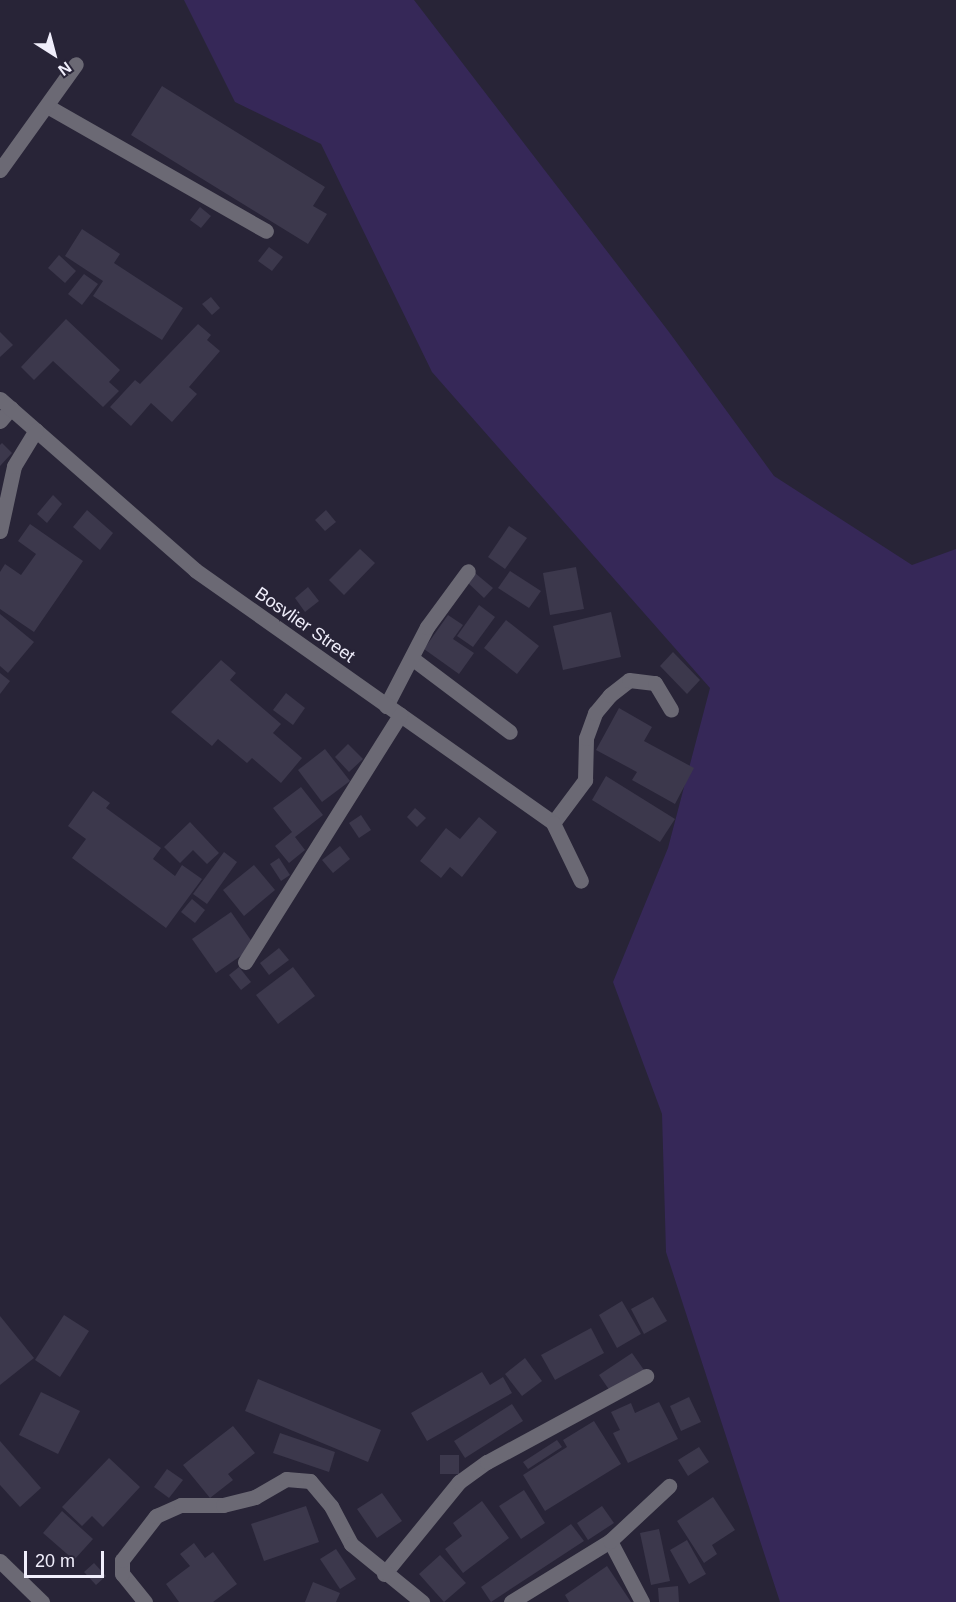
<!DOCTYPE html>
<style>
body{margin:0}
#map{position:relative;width:956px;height:1602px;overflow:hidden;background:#282437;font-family:Helvetica,sans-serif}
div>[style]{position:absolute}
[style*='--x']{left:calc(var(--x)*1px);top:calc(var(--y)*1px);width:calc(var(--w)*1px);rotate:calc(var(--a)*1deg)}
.green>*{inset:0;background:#362858}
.building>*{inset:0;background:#3c384c}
.lane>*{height:15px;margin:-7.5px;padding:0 7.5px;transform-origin:7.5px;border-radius:7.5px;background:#6b6974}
.street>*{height:15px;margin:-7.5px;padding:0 7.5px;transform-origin:7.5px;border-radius:7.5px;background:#6b6974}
span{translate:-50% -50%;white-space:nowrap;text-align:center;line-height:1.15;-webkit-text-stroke:4.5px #282437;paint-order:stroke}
.street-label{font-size:18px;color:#f0eefb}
.north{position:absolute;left:24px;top:24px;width:60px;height:60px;-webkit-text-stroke:4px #282437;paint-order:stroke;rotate:144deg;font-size:16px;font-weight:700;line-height:24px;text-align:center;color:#f0eefb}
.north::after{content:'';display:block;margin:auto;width:21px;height:27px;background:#f0eefb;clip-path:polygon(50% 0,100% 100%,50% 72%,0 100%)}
.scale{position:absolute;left:24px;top:1551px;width:80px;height:27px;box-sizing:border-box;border:3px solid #f0eefb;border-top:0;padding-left:8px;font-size:18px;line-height:21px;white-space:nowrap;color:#f0eefb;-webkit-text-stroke:4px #282437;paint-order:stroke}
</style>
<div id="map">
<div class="green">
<i style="clip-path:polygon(184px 0,414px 0,669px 332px,774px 476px,912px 565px,956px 549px,956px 1602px,780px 1602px,666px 1252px,662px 1114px,613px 982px,668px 848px,710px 688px,432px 372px,321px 144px,235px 102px)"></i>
</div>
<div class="building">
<i style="clip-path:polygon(162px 86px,325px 187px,313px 206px,327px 214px,308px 244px,131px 135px)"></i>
<i style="clip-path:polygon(200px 207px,211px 216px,201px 228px,190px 220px)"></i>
<i style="clip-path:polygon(82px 229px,120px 254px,114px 263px,183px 308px,162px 340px,93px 296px,103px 281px,65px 256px)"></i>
<i style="clip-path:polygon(269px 247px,283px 257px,272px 271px,258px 261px)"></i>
<i style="clip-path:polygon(59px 255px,76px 271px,65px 283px,48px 268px)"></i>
<i style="clip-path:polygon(84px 274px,98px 284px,82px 305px,68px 294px)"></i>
<i style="clip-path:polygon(211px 297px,220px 308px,212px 315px,202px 304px)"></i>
<i style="clip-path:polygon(66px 319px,120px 370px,109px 382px,119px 391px,103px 407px,53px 361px,34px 380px,21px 367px)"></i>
<i style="clip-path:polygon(198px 324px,211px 335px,207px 340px,220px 351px,189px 387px,197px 394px,172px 422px,151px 403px,131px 426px,110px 407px,135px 380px,140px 384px)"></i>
<i style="clip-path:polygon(0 332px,13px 345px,0 357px)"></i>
<i style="clip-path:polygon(2px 443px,12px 453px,0 466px,0 445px)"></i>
<i style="clip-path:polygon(53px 495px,62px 504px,47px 523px,37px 514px)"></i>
<i style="clip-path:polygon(87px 510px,113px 533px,100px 550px,73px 527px)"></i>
<i style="clip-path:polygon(326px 510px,336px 522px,325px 531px,315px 520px)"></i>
<i style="clip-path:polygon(30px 524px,83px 561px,34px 632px,0 609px,0 572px,5px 564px,21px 575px,36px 554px,18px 541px)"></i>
<i style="clip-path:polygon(509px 526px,527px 538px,505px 569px,488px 557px)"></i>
<i style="clip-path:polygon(360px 549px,375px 563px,344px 595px,329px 580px)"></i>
<i style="clip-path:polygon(576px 567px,584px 609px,550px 615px,543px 573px)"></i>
<i style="clip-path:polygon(510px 571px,541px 591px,529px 608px,498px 588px)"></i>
<i style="clip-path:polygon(475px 573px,493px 588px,484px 598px,467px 582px)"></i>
<i style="clip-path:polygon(308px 587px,319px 601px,305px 612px,295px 598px)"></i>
<i style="clip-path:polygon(479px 605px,495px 617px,473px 647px,457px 636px)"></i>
<i style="clip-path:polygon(611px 612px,621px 657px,563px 670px,553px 626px)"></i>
<i style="clip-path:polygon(0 614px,34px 642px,8px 673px,0 666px)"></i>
<i style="clip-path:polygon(448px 615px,463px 625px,453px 639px,474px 653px,459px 674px,424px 649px)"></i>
<i style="clip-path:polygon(506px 620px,539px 646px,517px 674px,484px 648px)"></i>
<i style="clip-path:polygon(673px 652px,700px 680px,687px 694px,660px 666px)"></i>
<i style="clip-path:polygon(221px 660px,236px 673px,230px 680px,281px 724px,273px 733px,302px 758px,281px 783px,252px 758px,247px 763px,218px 739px,212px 746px,171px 712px)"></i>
<i style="clip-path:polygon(0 673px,10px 681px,0 694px)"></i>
<i style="clip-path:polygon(286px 693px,305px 708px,293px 725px,273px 710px)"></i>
<i style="clip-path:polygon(619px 708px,652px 727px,644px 741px,694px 768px,675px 804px,632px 780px,637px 772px,596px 750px)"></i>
<i style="clip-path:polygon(348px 744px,363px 759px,349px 772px,335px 757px)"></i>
<i style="clip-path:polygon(325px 749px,350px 781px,322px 802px,298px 770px)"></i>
<i style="clip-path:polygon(606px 776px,675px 819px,660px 842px,592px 800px)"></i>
<i style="clip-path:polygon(301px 787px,323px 815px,295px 837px,305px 850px,289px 863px,275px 846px,292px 832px,273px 808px)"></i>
<i style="clip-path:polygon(93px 791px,110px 803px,106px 808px,161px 848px,153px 859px,175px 876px,182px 865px,202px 879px,166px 928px,72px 858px,86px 839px,68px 826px)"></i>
<i style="clip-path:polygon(415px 808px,426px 818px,417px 827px,407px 817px)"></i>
<i style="clip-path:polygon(361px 815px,371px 830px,359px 838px,349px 823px)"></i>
<i style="clip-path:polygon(479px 817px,497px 832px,462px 877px,450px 867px,441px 878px,420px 861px,446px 828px,460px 839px)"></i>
<i style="clip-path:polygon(190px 822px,219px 853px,207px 864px,193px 850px,180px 863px,164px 847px)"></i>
<i style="clip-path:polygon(340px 846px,350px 859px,333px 873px,322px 860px)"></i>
<i style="clip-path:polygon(224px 852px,237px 862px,207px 904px,193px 894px)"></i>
<i style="clip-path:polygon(279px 858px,290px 875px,281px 881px,270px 864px)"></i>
<i style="clip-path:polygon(254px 865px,275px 890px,244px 916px,223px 890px)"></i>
<i style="clip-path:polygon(192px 899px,205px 910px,195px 923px,181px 912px)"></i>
<i style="clip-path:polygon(231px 912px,255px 946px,216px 973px,192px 939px)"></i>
<i style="clip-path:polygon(279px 948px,289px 960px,269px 975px,260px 963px)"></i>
<i style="clip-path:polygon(239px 967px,251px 982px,241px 990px,229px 975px)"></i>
<i style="clip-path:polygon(293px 967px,315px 996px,278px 1024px,256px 995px)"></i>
<i style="clip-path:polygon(653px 1297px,667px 1321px,644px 1334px,631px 1309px)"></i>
<i style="clip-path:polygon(622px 1301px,641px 1334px,617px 1348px,599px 1315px)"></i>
<i style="clip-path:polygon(64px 1315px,89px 1331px,60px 1377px,35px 1360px)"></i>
<i style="clip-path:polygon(0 1316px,34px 1358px,0 1385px)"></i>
<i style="clip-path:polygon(591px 1328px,604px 1353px,555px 1380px,541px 1355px)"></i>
<i style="clip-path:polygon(632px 1353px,644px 1370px,610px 1391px,599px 1375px)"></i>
<i style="clip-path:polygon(525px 1358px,542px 1381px,522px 1396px,505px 1374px)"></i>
<i style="clip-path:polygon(482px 1372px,490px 1385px,503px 1377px,512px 1393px,427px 1441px,411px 1413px)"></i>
<i style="clip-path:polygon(258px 1379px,381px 1430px,368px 1462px,245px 1411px)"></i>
<i style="clip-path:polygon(41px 1392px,80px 1411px,58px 1454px,19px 1435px)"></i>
<i style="clip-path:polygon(689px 1397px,701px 1422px,681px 1431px,670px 1406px)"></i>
<i style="clip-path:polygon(659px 1402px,678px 1439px,628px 1463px,613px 1433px,620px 1430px,611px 1412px,631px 1403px,635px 1413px)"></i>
<i style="clip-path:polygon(512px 1404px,523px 1421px,465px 1458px,454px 1441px)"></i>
<i style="clip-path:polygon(594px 1421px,621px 1464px,545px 1511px,523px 1475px,567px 1447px,563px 1440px)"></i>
<i style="clip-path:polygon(233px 1426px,255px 1453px,228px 1474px,233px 1480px,210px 1498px,183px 1465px)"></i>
<i style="clip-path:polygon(280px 1433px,335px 1452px,329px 1472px,273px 1453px)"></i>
<i style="clip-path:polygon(557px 1440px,562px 1447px,528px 1469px,523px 1462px)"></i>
<i style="clip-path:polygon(0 1441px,41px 1488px,20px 1507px,0 1485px)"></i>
<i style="clip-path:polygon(699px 1447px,709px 1462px,688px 1476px,678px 1460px)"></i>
<i style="clip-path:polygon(440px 1455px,459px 1455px,459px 1474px,440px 1474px)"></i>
<i style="clip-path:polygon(109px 1458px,140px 1487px,103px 1527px,92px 1516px,82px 1526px,62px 1507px)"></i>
<i style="clip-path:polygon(167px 1469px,183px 1480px,169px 1498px,154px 1487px)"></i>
<i style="clip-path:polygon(524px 1490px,545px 1523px,521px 1539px,499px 1506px)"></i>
<i style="clip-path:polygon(382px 1493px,402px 1521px,377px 1538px,357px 1509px)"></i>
<i style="clip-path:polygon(713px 1497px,735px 1530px,712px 1545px,717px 1554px,704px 1563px,677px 1521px)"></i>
<i style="clip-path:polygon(482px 1501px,509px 1538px,463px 1573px,445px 1549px,462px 1536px,453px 1523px)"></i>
<i style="clip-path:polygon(306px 1506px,319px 1542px,264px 1561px,251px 1524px)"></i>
<i style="clip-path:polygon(602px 1506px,614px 1523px,588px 1540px,577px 1523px)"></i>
<i style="clip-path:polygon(62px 1511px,93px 1539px,74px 1560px,43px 1533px)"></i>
<i style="clip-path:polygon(571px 1524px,584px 1541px,491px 1602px,481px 1587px)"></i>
<i style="clip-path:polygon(659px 1529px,670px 1581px,651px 1585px,640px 1533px)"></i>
<i style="clip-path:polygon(687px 1540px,706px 1574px,689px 1584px,670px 1550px)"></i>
<i style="clip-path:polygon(194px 1543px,205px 1558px,213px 1552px,237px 1584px,213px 1602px,179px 1602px,166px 1584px,190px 1566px,180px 1554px)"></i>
<i style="clip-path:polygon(336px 1549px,356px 1579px,340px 1589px,320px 1559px)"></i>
<i style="clip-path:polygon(440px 1555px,466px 1583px,444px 1602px,419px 1574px)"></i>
<i style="clip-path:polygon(94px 1563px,106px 1576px,96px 1585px,84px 1572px)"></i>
<i style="clip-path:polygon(607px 1566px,631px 1602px,569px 1602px,565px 1595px)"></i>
<i style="clip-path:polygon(313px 1582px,340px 1593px,336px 1602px,305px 1602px)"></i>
<i style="clip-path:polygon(678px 1586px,679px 1602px,659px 1602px,658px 1588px)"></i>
</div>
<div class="lane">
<i style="--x:0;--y:421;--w:17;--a:-50"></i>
<i style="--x:413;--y:659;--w:121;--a:37"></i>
<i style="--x:386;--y:706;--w:89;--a:-62.6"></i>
<i style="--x:427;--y:627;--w:69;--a:-53.8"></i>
<i style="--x:553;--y:823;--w:54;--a:-53.3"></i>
<i style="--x:585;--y:780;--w:42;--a:-88.6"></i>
<i style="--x:586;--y:738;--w:27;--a:-70"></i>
<i style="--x:595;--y:713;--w:23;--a:-50"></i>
<i style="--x:610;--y:695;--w:24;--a:-38"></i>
<i style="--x:629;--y:680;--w:26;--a:7"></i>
<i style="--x:655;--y:683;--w:31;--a:59"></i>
</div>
<div class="street">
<i style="--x:47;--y:106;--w:252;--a:29.7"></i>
<i style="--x:0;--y:170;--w:130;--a:-54.4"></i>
<i style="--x:0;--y:399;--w:259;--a:41.2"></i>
<i style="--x:195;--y:570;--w:438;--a:35.2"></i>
<i style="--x:553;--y:823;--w:64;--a:64.2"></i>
<i style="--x:0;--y:531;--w:66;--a:-77.8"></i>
<i style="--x:14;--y:466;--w:42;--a:-58.6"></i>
<i style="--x:245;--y:962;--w:292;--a:-57.9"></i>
<i style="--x:610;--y:1541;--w:69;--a:62.3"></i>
<i style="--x:0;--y:1561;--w:59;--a:44.3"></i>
<i style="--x:384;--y:1574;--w:119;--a:-50.8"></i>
<i style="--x:459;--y:1482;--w:34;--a:-36"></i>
<i style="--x:487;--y:1462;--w:181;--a:-28.4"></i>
<i style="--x:145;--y:1602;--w:36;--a:-129"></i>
<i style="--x:122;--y:1574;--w:14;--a:-90"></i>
<i style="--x:122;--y:1560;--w:56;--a:-52.3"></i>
<i style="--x:156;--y:1516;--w:27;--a:-24"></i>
<i style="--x:181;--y:1505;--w:42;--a:0"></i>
<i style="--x:223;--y:1505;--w:33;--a:-14"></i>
<i style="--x:255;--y:1497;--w:36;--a:-30"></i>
<i style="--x:286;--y:1479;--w:24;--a:5"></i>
<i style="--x:310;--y:1481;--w:33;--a:50"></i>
<i style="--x:331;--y:1506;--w:43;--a:62.2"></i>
<i style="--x:351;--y:1544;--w:92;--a:39.2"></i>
<i style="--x:511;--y:1602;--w:116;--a:-31.6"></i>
<i style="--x:610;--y:1541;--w:81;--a:-43"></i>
</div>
<div class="street-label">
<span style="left:305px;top:625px;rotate:35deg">Bosvlier Street</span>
</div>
<div class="north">N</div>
<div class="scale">20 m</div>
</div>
